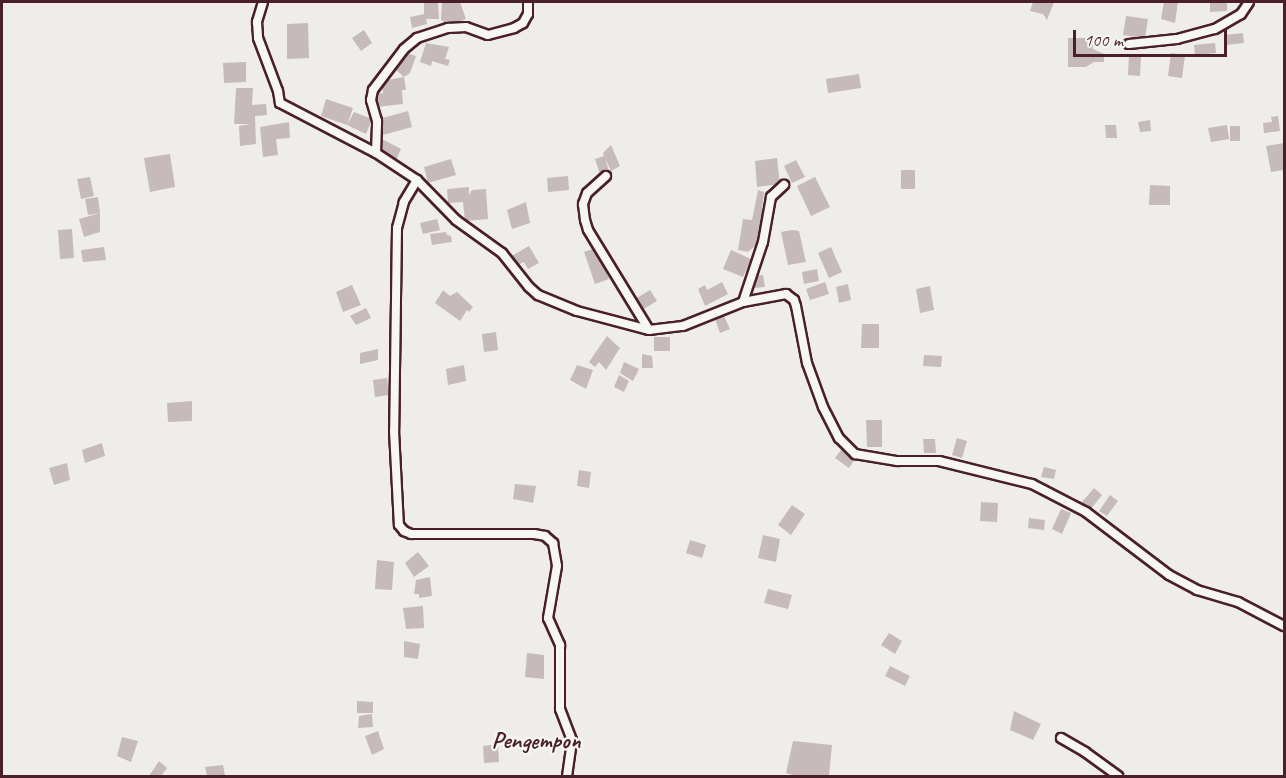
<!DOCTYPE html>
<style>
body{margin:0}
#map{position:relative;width:1286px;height:778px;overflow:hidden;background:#efedea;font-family:Caveat,sans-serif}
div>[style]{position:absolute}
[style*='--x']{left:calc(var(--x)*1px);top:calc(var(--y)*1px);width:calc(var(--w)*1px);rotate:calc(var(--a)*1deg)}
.building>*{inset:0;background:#c6babb}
.roads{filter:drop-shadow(2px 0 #4a1f2b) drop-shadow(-2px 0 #4a1f2b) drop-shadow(0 2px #4a1f2b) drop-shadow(0 -2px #4a1f2b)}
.street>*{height:8px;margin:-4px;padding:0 4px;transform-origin:4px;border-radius:4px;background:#f6f6f2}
span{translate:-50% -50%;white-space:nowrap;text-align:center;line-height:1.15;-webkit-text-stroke:4.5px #f6f6f2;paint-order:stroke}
.quarter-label{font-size:24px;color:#4a1f2b;font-weight:700}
.frame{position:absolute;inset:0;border:3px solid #4a1f2b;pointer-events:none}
.scale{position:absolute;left:1073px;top:30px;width:154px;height:27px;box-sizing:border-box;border:3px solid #4a1f2b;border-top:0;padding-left:8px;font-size:18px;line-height:21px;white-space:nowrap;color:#4a1f2b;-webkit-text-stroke:4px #f6f6f2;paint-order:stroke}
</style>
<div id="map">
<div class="building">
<i style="clip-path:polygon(424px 2px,438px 2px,439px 19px,426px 19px,427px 24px,412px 28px,410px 17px,424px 14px)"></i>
<i style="clip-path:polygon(442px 2px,460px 2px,466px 19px,450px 25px,441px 20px)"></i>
<i style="clip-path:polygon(1033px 2px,1054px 2px,1047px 20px,1043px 14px,1030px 11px)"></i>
<i style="clip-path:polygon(1164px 2px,1178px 2px,1175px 23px,1161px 19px)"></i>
<i style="clip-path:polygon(1210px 2px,1227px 2px,1227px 11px,1210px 12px)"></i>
<i style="clip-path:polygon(1126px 16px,1148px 19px,1145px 38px,1123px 35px)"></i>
<i style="clip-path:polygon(308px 23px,309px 58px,287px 59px,287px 24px)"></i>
<i style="clip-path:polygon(364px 30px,372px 43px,361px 51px,352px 38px)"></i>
<i style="clip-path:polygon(1243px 33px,1244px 43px,1226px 45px,1225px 35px)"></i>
<i style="clip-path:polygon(1068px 38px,1093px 38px,1093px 49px,1104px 54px,1104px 62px,1094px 62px,1086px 67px,1068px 67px)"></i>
<i style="clip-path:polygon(426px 43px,449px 47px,445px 59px,450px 60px,448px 66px,432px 61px,431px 66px,420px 62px)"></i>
<i style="clip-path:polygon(1215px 43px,1216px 53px,1195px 55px,1194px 45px)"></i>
<i style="clip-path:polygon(404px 52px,416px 56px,410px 73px,404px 77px,395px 69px,397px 63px,400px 64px)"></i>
<i style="clip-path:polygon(1171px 53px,1185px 55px,1182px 78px,1168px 76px)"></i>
<i style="clip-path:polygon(1129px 55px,1141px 56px,1140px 76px,1128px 75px)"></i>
<i style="clip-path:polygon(246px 62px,246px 82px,224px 83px,223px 63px)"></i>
<i style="clip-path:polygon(859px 74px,861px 88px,828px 93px,826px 79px)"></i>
<i style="clip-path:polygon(404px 77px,406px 90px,402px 90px,403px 104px,377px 107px,375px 94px,383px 93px,382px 81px)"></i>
<i style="clip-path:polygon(236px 88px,253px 88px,252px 105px,266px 104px,267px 115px,255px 116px,256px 144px,240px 146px,239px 126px,251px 124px,234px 124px)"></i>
<i style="clip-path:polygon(326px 99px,353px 108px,347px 125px,321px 116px)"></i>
<i style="clip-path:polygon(408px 111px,412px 127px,383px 135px,379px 119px)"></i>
<i style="clip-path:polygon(354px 112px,372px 119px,366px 134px,347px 125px)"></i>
<i style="clip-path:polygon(1278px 116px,1280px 131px,1264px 133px,1263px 123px,1272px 122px,1271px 117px)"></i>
<i style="clip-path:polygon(1150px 120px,1151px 131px,1140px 132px,1138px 122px)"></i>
<i style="clip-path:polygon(289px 122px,290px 138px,276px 139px,278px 155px,263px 157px,260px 127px)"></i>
<i style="clip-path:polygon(1105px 125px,1116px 125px,1117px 138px,1106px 138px)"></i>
<i style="clip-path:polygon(1227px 125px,1229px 139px,1211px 142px,1208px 128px)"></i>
<i style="clip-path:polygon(1230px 126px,1240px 126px,1240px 141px,1230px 141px)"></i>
<i style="clip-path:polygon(382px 139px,401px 149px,396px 160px,377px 151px)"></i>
<i style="clip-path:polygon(1284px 143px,1284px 170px,1271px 172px,1266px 146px)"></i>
<i style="clip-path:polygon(611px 145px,620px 166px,611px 171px,605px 158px,609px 171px,600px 174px,595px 159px,604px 156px,603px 153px)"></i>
<i style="clip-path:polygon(170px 154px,175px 187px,150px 192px,144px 158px)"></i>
<i style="clip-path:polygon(777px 158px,780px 184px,757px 187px,755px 161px)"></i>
<i style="clip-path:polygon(451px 159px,456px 175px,428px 183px,424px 167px)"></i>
<i style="clip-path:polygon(796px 160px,805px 177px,792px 183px,784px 166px)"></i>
<i style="clip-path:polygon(901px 170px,915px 170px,915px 189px,901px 189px)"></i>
<i style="clip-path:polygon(568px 176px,569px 190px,548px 192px,547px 178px)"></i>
<i style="clip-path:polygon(90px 177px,94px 196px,81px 199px,77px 179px)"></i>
<i style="clip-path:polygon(815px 177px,830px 207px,811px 216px,797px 186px)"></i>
<i style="clip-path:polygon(1150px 185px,1170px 186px,1170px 205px,1149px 205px)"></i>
<i style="clip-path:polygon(469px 187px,469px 195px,472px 190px,486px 189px,488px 219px,465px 221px,463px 202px,448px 203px,447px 189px)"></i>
<i style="clip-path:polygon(758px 190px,764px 192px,762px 209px,766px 217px,761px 227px,761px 241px,748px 252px,738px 250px,743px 219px,752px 220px)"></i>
<i style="clip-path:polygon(98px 197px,100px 213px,100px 232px,84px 237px,79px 219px,100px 213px,88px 215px,85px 199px)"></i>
<i style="clip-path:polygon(526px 202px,530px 223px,512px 229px,507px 210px)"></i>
<i style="clip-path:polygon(437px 219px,440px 230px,423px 234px,420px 223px)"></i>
<i style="clip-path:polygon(72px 229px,74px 258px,60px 259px,58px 230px)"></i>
<i style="clip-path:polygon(792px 230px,799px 231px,806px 262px,788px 265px,781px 232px)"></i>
<i style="clip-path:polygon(446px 232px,447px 235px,451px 236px,452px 242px,432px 245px,430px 234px)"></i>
<i style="clip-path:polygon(529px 246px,539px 263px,528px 269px,524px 262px,516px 266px,510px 257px)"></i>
<i style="clip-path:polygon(104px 247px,106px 260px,83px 262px,81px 250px)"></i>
<i style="clip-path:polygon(598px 247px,609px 279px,595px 284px,584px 252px)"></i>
<i style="clip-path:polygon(831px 247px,842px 272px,829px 278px,818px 253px)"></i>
<i style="clip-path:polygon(731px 250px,751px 259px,743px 277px,723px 269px)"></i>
<i style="clip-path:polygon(817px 269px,819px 281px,804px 284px,802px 272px)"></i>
<i style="clip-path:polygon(763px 275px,765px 287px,755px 288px,753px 276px)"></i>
<i style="clip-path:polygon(722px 282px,728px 294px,705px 306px,698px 289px,705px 285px,707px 290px)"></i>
<i style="clip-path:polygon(825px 282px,829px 294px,810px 300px,806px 289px)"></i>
<i style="clip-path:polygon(848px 284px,851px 300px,839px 303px,836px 287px)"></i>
<i style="clip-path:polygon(352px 285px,361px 305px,343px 312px,336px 292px)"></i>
<i style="clip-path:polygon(930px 286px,934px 310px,920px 313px,916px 289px)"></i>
<i style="clip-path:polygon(443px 290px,450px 296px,457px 292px,473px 307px,469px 312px,467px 310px,460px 321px,435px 303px)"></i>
<i style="clip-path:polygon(650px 290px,657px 301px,642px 310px,635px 299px)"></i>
<i style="clip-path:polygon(366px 308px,371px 318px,356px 325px,350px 316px)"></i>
<i style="clip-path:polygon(724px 316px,730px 329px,720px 333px,715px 319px)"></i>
<i style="clip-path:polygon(862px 324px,879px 324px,879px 348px,861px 348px)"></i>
<i style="clip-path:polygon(496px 332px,498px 350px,484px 352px,482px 334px)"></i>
<i style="clip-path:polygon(607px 336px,620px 348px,606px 370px,599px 362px,595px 367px,589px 362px)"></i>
<i style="clip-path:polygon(654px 337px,670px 337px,670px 351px,654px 351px)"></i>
<i style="clip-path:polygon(378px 349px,378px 360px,360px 364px,360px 353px)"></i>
<i style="clip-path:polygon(642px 354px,652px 356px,653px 368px,642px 368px)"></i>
<i style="clip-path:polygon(924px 355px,942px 356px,941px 367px,923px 366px)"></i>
<i style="clip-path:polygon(624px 362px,639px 369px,633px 381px,620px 373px)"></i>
<i style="clip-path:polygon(464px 365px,466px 381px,448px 385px,446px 369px)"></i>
<i style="clip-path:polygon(577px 365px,593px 370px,586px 389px,570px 380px)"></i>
<i style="clip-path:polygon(619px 375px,629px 381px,624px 392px,614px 387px)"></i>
<i style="clip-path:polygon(387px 378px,389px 395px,375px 397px,373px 380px)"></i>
<i style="clip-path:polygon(192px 401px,192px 421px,168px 422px,167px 403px)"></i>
<i style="clip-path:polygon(866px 420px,882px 420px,882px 447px,867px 447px)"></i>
<i style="clip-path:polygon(957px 438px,967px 441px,962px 458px,952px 455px)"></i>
<i style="clip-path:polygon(923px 439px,935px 439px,936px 453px,924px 453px)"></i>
<i style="clip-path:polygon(102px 443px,105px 456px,85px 463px,82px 450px)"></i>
<i style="clip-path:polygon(841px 450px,855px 459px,849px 468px,835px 458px)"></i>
<i style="clip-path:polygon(67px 463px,70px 480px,54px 485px,49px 468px)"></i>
<i style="clip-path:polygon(1044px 467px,1056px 470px,1054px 479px,1041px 477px)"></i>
<i style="clip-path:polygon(579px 470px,591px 472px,589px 488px,577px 486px)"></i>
<i style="clip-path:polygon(515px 484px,536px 486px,533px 503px,513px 499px)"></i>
<i style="clip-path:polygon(1094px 488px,1102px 495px,1090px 510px,1082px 502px)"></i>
<i style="clip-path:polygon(1110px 495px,1118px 501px,1107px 516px,1099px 511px)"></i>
<i style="clip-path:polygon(981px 502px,998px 503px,997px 522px,980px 521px)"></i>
<i style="clip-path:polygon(792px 505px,805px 514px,791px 535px,778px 525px)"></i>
<i style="clip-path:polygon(1061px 509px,1071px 513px,1062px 534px,1052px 529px)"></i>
<i style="clip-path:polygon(1029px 518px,1045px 520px,1044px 530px,1028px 528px)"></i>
<i style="clip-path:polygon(763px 535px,780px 539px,776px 562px,758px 558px)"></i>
<i style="clip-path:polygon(690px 540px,706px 545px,702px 558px,686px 553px)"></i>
<i style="clip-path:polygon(418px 552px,429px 566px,414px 577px,405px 563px)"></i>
<i style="clip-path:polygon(377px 560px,394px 562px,392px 590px,375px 589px)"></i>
<i style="clip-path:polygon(430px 577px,432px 596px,419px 598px,419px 594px,414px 594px,416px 580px)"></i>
<i style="clip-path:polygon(768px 589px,792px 595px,788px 609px,764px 603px)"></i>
<i style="clip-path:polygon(423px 606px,424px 628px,406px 629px,403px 608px)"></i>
<i style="clip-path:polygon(889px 633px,902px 641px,895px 654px,881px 645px)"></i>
<i style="clip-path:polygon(404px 641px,420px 644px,418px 659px,404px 657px)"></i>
<i style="clip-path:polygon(527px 653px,544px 655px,544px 679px,525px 677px)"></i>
<i style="clip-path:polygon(890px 666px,910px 676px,905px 686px,885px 676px)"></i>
<i style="clip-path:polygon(357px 701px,373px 702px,373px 713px,357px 713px)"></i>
<i style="clip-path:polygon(1014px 711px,1041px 724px,1033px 740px,1010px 730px)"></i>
<i style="clip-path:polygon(372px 714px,373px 727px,358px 728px,359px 716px)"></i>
<i style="clip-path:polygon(378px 731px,384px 749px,372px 755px,365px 736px)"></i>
<i style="clip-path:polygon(122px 737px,138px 741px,131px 762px,117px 756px)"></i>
<i style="clip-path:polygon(793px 741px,832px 745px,829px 776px,796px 776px,786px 773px)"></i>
<i style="clip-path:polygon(498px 744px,499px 762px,484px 763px,483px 746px)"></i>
<i style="clip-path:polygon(159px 761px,167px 768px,161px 776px,149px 776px)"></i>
<i style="clip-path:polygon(223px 765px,225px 776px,207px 776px,205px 767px)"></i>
</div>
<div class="roads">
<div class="street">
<i style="--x:263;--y:2;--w:21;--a:107"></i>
<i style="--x:257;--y:22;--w:16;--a:86"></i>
<i style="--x:258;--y:38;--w:57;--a:69.3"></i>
<i style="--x:278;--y:91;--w:12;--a:81"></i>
<i style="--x:280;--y:103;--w:108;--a:27.5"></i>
<i style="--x:376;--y:153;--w:49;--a:33.4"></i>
<i style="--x:417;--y:180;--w:56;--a:45.7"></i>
<i style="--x:456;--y:220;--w:57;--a:35.7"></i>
<i style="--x:502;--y:253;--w:43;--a:51.5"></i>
<i style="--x:529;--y:287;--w:12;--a:42"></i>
<i style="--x:538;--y:295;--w:42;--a:22.3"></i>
<i style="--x:577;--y:311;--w:74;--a:14.8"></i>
<i style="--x:649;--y:330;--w:34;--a:-7"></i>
<i style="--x:683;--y:326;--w:65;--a:-21.8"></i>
<i style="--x:743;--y:302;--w:44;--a:-10.5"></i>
<i style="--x:786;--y:294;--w:10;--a:37"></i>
<i style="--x:794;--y:300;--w:6;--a:72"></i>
<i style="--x:796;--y:306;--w:58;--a:79.1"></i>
<i style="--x:807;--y:363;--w:47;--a:70"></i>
<i style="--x:823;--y:407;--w:35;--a:63"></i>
<i style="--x:839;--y:438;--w:23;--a:45"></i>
<i style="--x:855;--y:454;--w:43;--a:9.5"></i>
<i style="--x:897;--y:461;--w:42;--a:0"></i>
<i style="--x:939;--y:461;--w:96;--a:13.9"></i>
<i style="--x:1032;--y:484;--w:61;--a:27.4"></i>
<i style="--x:1086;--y:512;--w:104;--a:37.2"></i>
<i style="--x:1169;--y:575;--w:32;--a:28"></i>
<i style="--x:1197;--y:590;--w:43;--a:16.3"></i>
<i style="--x:1238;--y:602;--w:52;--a:27.6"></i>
<i style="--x:1129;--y:44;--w:48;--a:-5.9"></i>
<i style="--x:1177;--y:39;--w:39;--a:-15"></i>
<i style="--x:1215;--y:29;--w:30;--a:-30"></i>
<i style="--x:1241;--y:14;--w:14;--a:-56"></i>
<i style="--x:376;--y:153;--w:32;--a:-88"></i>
<i style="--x:377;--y:121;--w:22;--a:-106"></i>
<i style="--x:371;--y:100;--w:10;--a:-79"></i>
<i style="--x:373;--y:90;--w:51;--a:-52.9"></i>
<i style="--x:404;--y:49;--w:17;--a:-40"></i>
<i style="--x:417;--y:38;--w:33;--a:-18"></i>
<i style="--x:448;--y:28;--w:18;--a:-3"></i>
<i style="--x:466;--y:27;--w:23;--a:20"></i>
<i style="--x:488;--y:35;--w:27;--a:-15"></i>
<i style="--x:514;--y:28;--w:10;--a:-29"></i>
<i style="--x:523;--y:23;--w:10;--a:-61"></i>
<i style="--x:528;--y:14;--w:12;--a:-90"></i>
<i style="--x:606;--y:176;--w:25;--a:138"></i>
<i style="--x:587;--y:193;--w:12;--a:110"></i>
<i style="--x:583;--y:204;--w:16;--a:83"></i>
<i style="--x:585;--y:220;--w:10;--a:73"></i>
<i style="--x:588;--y:230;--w:117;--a:58.6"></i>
<i style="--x:417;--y:180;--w:26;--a:121"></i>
<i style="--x:404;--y:202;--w:27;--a:105"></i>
<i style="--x:397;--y:228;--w:203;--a:90.8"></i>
<i style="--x:394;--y:431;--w:94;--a:87"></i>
<i style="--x:399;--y:525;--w:8;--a:50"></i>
<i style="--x:404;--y:531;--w:8;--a:23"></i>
<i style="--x:411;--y:534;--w:123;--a:0"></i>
<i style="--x:534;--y:534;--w:11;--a:10"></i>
<i style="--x:545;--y:536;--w:11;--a:41"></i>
<i style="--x:553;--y:543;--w:23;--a:80"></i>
<i style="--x:557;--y:566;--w:53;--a:99.8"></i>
<i style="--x:548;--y:618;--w:30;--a:66"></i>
<i style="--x:560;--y:645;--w:64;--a:90"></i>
<i style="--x:560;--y:709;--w:34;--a:69"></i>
<i style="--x:572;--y:741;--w:35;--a:98"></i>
<i style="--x:743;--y:302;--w:63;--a:-71.6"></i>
<i style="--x:763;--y:242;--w:46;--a:-79.9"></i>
<i style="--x:771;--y:197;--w:18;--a:-43"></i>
<i style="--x:1061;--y:738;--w:28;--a:30"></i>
<i style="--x:1085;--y:752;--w:41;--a:36"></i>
</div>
</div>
<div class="quarter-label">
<span style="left:536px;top:741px">Pengempon</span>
</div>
<div class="frame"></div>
<div class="scale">100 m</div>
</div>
